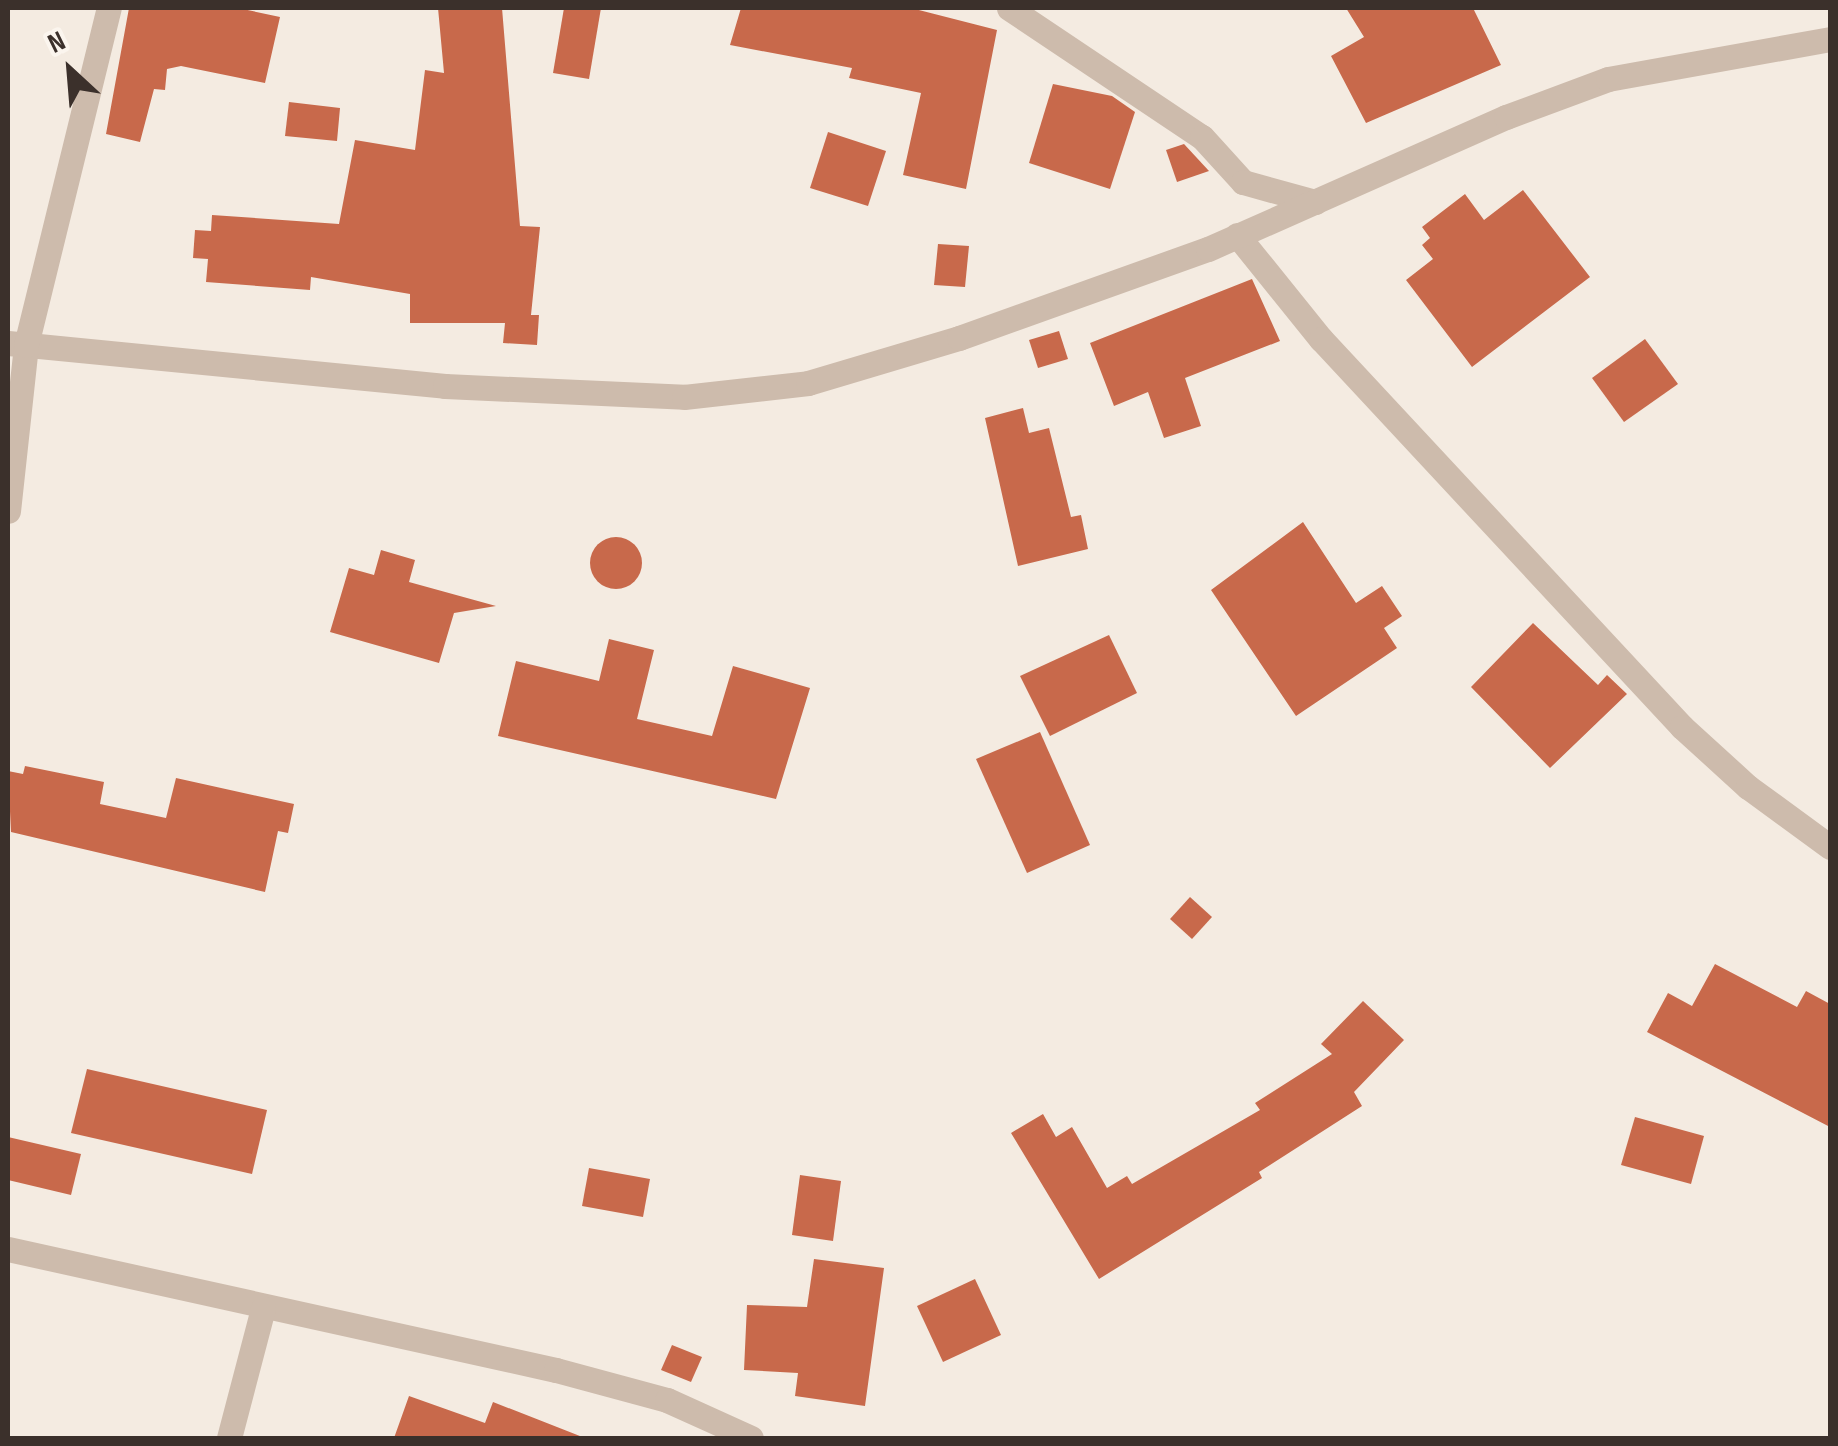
<!DOCTYPE html>
<style>
body{margin:0}
#map{position:relative;width:1838px;height:1446px;overflow:hidden;background:#f4ebe1;font-family:"Sofia Sans Condensed",sans-serif}
div>[style]{position:absolute}
[style*='--x']{left:calc(var(--x)*1px);top:calc(var(--y)*1px);width:calc(var(--w)*1px);rotate:calc(var(--a)*1deg)}
.building>*{inset:0;background:#c8694b}
.round{border-radius:50%}
.minor>*{height:25px;margin:-12.5px;padding:0 12.5px;transform-origin:12.5px;border-radius:12.5px;background:#cdbbac}
span{translate:-50% -50%;white-space:nowrap;text-align:center;line-height:1.15;-webkit-text-stroke:9px #fbf5ee;paint-order:stroke}
.frame{position:absolute;inset:0;border:10px solid #3b302b;pointer-events:none}
.north{position:absolute;left:20px;top:20px;width:100px;height:100px;-webkit-text-stroke:8px #fbf5ee;paint-order:stroke;rotate:334deg;font-size:28px;font-weight:700;line-height:40px;text-align:center;color:#3b302b}
.north::after{content:'';display:block;margin:auto;width:35px;height:45px;background:#3b302b;clip-path:polygon(50% 0,100% 100%,50% 72%,0 100%)}
</style>
<div id="map">
<div class="building">
<i style="clip-path:polygon(129px 8px,238px 8px,280px 17px,265px 83px,181px 66px,167px 69px,165px 90px,154px 89px,140px 142px,106px 134px)"></i>
<i style="clip-path:polygon(438px 8px,502px 8px,520px 226px,540px 227px,531px 315px,539px 315px,537px 345px,503px 343px,505px 323px,410px 323px,410px 294px,311px 277px,310px 290px,206px 282px,208px 259px,193px 258px,195px 230px,211px 231px,212px 215px,339px 224px,355px 140px,415px 150px,425px 70px,444px 73px)"></i>
<i style="clip-path:polygon(564px 8px,601px 8px,589px 79px,553px 73px)"></i>
<i style="clip-path:polygon(741px 8px,911px 8px,997px 30px,966px 189px,903px 175px,921px 93px,849px 78px,852px 68px,730px 45px)"></i>
<i style="clip-path:polygon(1346px 8px,1473px 8px,1501px 65px,1366px 123px,1331px 56px,1364px 37px)"></i>
<i style="clip-path:polygon(1053px 84px,1112px 96px,1135px 112px,1110px 189px,1029px 163px)"></i>
<i style="clip-path:polygon(289px 102px,340px 108px,337px 141px,285px 136px)"></i>
<i style="clip-path:polygon(828px 132px,886px 151px,868px 206px,810px 188px)"></i>
<i style="clip-path:polygon(1184px 144px,1209px 171px,1177px 182px,1166px 150px)"></i>
<i style="clip-path:polygon(1523px 190px,1590px 277px,1472px 367px,1406px 280px,1433px 259px,1422px 245px,1430px 238px,1422px 227px,1465px 194px,1484px 220px)"></i>
<i style="clip-path:polygon(938px 244px,969px 246px,965px 287px,934px 285px)"></i>
<i style="clip-path:polygon(1252px 279px,1280px 341px,1185px 378px,1201px 426px,1164px 438px,1148px 392px,1114px 406px,1090px 343px)"></i>
<i style="clip-path:polygon(1059px 331px,1068px 359px,1038px 368px,1029px 340px)"></i>
<i style="clip-path:polygon(1645px 339px,1678px 384px,1624px 422px,1592px 378px)"></i>
<i style="clip-path:polygon(1023px 408px,1029px 433px,1049px 428px,1071px 517px,1081px 515px,1088px 549px,1018px 566px,985px 418px)"></i>
<i style="clip-path:polygon(1303px 522px,1356px 603px,1382px 586px,1402px 616px,1384px 628px,1397px 648px,1296px 716px,1211px 590px)"></i>
<i class="round" style="left:590px;top:537px;width:52px;height:52px"></i>
<i style="clip-path:polygon(381px 550px,415px 560px,409px 582px,496px 606px,454px 613px,439px 663px,330px 632px,349px 568px,374px 575px)"></i>
<i style="clip-path:polygon(1533px 623px,1598px 685px,1607px 675px,1627px 694px,1550px 768px,1471px 687px)"></i>
<i style="clip-path:polygon(1109px 635px,1137px 693px,1050px 736px,1020px 676px)"></i>
<i style="clip-path:polygon(609px 639px,654px 650px,637px 719px,712px 736px,733px 666px,810px 688px,776px 799px,498px 736px,516px 661px,599px 681px)"></i>
<i style="clip-path:polygon(1040px 732px,1090px 845px,1027px 873px,976px 759px)"></i>
<i style="clip-path:polygon(25px 766px,104px 782px,100px 804px,166px 818px,176px 778px,294px 804px,288px 833px,278px 831px,265px 892px,11px 832px,8px 771px,23px 774px)"></i>
<i style="clip-path:polygon(1190px 897px,1212px 917px,1192px 939px,1170px 919px)"></i>
<i style="clip-path:polygon(1715px 964px,1797px 1007px,1806px 991px,1830px 1004px,1830px 1127px,1647px 1032px,1668px 993px,1692px 1006px)"></i>
<i style="clip-path:polygon(1363px 1001px,1404px 1040px,1354px 1092px,1362px 1106px,1259px 1172px,1262px 1178px,1099px 1279px,1011px 1133px,1043px 1114px,1056px 1137px,1072px 1127px,1107px 1188px,1127px 1176px,1132px 1184px,1260px 1110px,1255px 1103px,1332px 1054px,1321px 1044px)"></i>
<i style="clip-path:polygon(87px 1069px,267px 1110px,252px 1174px,71px 1133px)"></i>
<i style="clip-path:polygon(1635px 1117px,1704px 1136px,1691px 1184px,1621px 1165px)"></i>
<i style="clip-path:polygon(8px 1137px,81px 1154px,71px 1195px,8px 1180px)"></i>
<i style="clip-path:polygon(589px 1168px,650px 1179px,643px 1217px,582px 1206px)"></i>
<i style="clip-path:polygon(800px 1175px,841px 1181px,833px 1241px,792px 1235px)"></i>
<i style="clip-path:polygon(814px 1259px,884px 1268px,865px 1406px,795px 1396px,798px 1373px,744px 1370px,747px 1305px,807px 1307px)"></i>
<i style="clip-path:polygon(975px 1279px,1001px 1335px,943px 1362px,917px 1306px)"></i>
<i style="clip-path:polygon(672px 1345px,702px 1357px,691px 1382px,661px 1370px)"></i>
<i style="clip-path:polygon(409px 1396px,485px 1423px,493px 1402px,585px 1438px,394px 1438px)"></i>
</div>
<div class="minor">
<i style="--x:1009;--y:8;--w:232;--a:33.8"></i>
<i style="--x:1202;--y:137;--w:61;--a:47.7"></i>
<i style="--x:1243;--y:182;--w:75;--a:15.5"></i>
<i style="--x:1237;--y:235;--w:134;--a:51.1"></i>
<i style="--x:1321;--y:339;--w:530;--a:47.06"></i>
<i style="--x:1682;--y:727;--w:89;--a:42.3"></i>
<i style="--x:1748;--y:787;--w:102;--a:36.2"></i>
<i style="--x:8;--y:343;--w:439;--a:5.6"></i>
<i style="--x:445;--y:386;--w:239;--a:2.6"></i>
<i style="--x:684;--y:397;--w:125;--a:-6.4"></i>
<i style="--x:808;--y:383;--w:158;--a:-16.6"></i>
<i style="--x:959;--y:338;--w:264;--a:-19.7"></i>
<i style="--x:1208;--y:249;--w:326;--a:-23.9"></i>
<i style="--x:1506;--y:117;--w:109;--a:-20.4"></i>
<i style="--x:1608;--y:79;--w:226;--a:-10.2"></i>
<i style="--x:8;--y:511;--w:167;--a:-83.8"></i>
<i style="--x:26;--y:345;--w:347;--a:-76.2"></i>
<i style="--x:8;--y:1249;--w:561;--a:12.45"></i>
<i style="--x:556;--y:1370;--w:115;--a:15.1"></i>
<i style="--x:667;--y:1400;--w:92;--a:24.3"></i>
<i style="--x:229;--y:1438;--w:134;--a:-75.3"></i>
</div>
<div class="frame"></div>
<div class="north">N</div>
</div>
